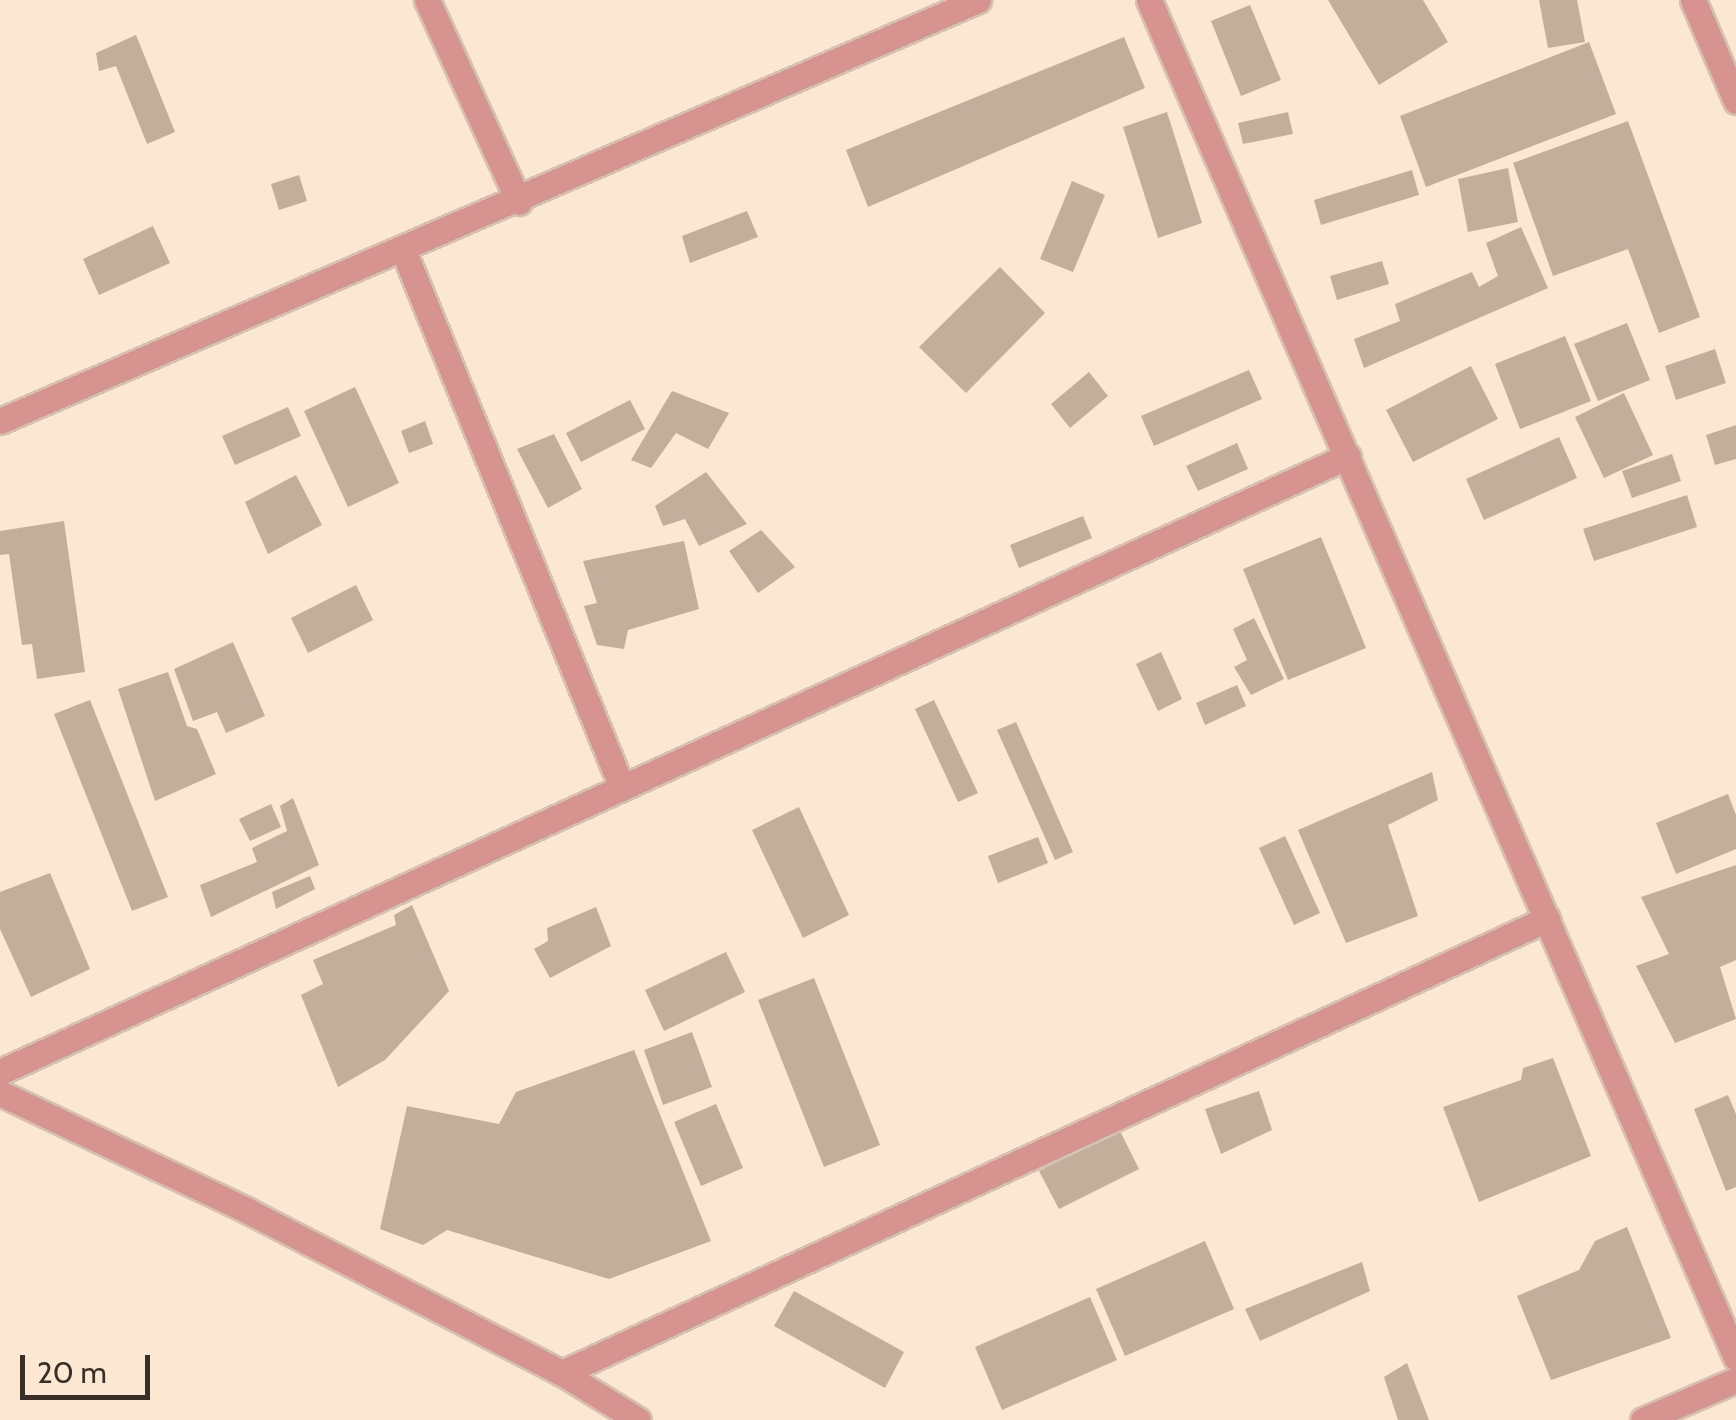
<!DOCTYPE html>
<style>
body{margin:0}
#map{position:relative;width:1736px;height:1420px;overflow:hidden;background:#fbe7d2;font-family:Cabin,sans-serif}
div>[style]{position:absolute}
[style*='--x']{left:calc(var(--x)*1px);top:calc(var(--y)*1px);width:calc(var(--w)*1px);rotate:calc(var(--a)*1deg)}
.building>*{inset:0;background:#c2ae9a}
.roads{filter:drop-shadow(2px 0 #d4c2b0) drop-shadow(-2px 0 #d4c2b0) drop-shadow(0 2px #d4c2b0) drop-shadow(0 -2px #d4c2b0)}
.minor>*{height:25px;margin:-12.5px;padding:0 12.5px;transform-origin:12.5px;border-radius:12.5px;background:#d69390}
span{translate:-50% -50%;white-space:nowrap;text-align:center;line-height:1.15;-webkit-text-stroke:8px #fbe7d2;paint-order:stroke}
.scale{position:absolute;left:20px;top:1355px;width:130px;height:45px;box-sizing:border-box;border:5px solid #383028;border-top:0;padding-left:12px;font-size:30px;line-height:35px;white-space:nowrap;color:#383028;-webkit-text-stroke:8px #fbe7d2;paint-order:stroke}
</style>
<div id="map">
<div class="building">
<i style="clip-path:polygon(1328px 0,1423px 0,1448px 42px,1379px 85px)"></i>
<i style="clip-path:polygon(1539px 0,1577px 0,1585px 42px,1548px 48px)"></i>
<i style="clip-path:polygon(1250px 5px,1281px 80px,1241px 96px,1211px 21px)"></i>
<i style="clip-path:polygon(136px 35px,175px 132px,147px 144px,116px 66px,99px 71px,96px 53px)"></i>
<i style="clip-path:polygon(1124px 37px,1145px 88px,868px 207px,846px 150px)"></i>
<i style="clip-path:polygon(1589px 42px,1616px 114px,1426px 187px,1400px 116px)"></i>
<i style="clip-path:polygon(1167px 112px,1202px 223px,1158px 238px,1123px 127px)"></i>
<i style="clip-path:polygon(1288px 112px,1293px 134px,1243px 144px,1238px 123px)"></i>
<i style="clip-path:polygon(1628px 121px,1700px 317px,1659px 333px,1628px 249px,1553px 276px,1513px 163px)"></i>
<i style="clip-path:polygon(1508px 168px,1518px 222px,1468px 232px,1458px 179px)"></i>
<i style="clip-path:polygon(1412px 170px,1419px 195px,1321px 225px,1314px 200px)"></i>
<i style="clip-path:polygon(299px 175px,307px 201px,279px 210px,271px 184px)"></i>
<i style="clip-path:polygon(1072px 181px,1105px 195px,1073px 272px,1040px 259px)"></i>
<i style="clip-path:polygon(747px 211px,758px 237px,690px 263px,682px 236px)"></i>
<i style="clip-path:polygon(153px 226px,170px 263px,99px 295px,83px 259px)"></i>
<i style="clip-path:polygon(1521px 227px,1548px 288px,1364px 368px,1354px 339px,1400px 321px,1395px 304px,1472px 272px,1479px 287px,1498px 276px,1486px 243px)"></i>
<i style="clip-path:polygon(1382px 261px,1389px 284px,1337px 300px,1330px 276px)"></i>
<i style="clip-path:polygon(1000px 267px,1045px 313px,966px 393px,919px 347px)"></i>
<i style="clip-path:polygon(1627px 323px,1650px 380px,1598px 401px,1574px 344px)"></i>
<i style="clip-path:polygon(1565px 336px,1591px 401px,1520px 429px,1495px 364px)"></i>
<i style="clip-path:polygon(1715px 349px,1726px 383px,1676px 400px,1665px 366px)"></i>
<i style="clip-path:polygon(1471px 366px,1498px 419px,1413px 462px,1386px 410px)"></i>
<i style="clip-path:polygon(1249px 370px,1262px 399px,1154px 446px,1141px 416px)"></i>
<i style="clip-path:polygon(1089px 372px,1108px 396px,1070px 428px,1051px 404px)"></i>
<i style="clip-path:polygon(355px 387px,399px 483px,348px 507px,304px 411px)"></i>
<i style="clip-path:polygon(672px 391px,729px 413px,708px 449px,676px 433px,651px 468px,631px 460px)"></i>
<i style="clip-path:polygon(1624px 393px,1653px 455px,1604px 478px,1575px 417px)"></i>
<i style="clip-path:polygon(630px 400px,645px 429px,581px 462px,566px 433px)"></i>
<i style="clip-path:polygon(288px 407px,301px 436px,235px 465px,222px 436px)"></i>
<i style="clip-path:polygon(425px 421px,433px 444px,409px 453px,401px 431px)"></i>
<i style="clip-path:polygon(1736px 425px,1736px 459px,1715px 465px,1706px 435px)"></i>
<i style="clip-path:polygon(554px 434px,582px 489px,548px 508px,517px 449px)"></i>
<i style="clip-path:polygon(1559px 437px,1577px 478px,1484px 520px,1466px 479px)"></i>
<i style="clip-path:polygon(1237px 443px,1248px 469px,1198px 491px,1186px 466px)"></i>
<i style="clip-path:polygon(1672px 454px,1681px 481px,1632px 498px,1622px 471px)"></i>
<i style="clip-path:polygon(706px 472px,747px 524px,699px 546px,685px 519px,663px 526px,655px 506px)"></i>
<i style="clip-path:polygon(296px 475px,322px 525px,268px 554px,245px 502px)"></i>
<i style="clip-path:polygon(1687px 495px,1697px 527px,1594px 561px,1583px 529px)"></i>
<i style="clip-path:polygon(1083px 516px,1092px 538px,1019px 568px,1010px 545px)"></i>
<i style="clip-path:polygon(64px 521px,85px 672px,37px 679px,32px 644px,22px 645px,9px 554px,0 555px,0 531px)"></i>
<i style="clip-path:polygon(761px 530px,795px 567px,758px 593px,729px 551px)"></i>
<i style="clip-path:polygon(1321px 537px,1366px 648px,1288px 680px,1243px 569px)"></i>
<i style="clip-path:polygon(684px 541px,699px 609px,628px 630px,624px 649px,597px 645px,584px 606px,597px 603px,583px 561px)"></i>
<i style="clip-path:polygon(356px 585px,373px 620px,308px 653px,291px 618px)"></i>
<i style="clip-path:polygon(1254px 618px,1284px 679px,1251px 695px,1234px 667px,1247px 660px,1233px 629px)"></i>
<i style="clip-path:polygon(233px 642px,265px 716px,226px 733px,217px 712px,193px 721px,174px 669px)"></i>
<i style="clip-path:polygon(1161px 652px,1182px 699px,1158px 711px,1136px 664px)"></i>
<i style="clip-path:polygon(168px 672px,187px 726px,197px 729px,216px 774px,155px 801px,118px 689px)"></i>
<i style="clip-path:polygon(1237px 685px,1246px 706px,1205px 725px,1196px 703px)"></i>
<i style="clip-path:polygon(90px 700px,168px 897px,132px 911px,54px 714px)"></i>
<i style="clip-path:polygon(934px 700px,978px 793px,958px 802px,915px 709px)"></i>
<i style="clip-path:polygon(1016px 722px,1073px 852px,1055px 860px,997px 730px)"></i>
<i style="clip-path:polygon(1432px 772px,1438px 800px,1388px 825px,1418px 916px,1346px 943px,1298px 830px)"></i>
<i style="clip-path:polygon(1728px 794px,1736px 815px,1736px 849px,1676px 874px,1656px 823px)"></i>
<i style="clip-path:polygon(293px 798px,319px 865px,211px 917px,200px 885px,257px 862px,252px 848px,287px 831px,280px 806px)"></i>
<i style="clip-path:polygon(271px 804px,281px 827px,250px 841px,239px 819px)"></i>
<i style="clip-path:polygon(799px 807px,849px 915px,803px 938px,752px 830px)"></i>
<i style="clip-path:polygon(1285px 836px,1320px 913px,1294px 925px,1259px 848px)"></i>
<i style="clip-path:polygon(1038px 837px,1048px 863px,998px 883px,988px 856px)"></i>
<i style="clip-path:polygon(1736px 865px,1736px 960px,1720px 967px,1736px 1019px,1675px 1043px,1636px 966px,1669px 954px,1641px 897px)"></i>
<i style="clip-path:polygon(50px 873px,90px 969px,31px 997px,0 929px,0 892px)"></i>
<i style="clip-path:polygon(310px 876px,315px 889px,276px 909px,272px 892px)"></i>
<i style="clip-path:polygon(412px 905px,449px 991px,385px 1060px,338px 1087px,301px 995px,323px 984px,313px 960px,396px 925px,394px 915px)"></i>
<i style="clip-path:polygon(596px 907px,611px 946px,550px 978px,534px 949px,548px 941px,547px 928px)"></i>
<i style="clip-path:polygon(726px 952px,745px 992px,664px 1031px,645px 990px)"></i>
<i style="clip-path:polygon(814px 978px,880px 1145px,824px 1167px,758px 1000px)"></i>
<i style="clip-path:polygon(692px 1032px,712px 1087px,663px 1105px,644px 1050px)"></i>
<i style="clip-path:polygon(634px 1050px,711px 1241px,609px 1279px,447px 1230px,423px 1245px,380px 1229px,407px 1106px,499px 1124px,516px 1092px)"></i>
<i style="clip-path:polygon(1553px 1058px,1591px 1156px,1479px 1202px,1443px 1107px,1521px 1080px,1523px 1068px)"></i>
<i style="clip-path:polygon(1259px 1091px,1272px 1130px,1221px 1154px,1205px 1109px)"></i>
<i style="clip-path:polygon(1728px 1095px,1736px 1114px,1736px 1187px,1726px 1191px,1694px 1109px)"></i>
<i style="clip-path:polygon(716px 1104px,743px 1168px,701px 1186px,674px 1122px)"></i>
<i style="clip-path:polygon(1120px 1131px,1139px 1169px,1059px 1209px,1039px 1171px)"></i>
<i style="clip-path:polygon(1627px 1227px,1671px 1338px,1551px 1380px,1517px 1296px,1579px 1270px,1595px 1241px)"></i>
<i style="clip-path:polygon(1205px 1241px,1234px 1309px,1125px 1356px,1096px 1289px)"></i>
<i style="clip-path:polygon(1362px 1262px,1370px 1291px,1260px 1341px,1245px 1309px)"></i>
<i style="clip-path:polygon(794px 1291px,904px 1352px,885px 1388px,774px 1326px)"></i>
<i style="clip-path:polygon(1090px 1297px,1117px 1360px,1002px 1410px,975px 1347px)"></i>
<i style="clip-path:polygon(1407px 1363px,1429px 1420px,1398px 1420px,1384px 1377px)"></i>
</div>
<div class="roads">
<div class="minor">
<i style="--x:427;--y:0;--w:222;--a:65.5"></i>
<i style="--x:1149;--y:0;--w:1479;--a:66.62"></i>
<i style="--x:1693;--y:0;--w:110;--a:66.9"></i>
<i style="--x:404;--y:252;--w:575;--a:67.85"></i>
<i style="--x:0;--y:421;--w:1065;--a:-23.29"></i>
<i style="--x:0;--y:1072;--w:1482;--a:-24.56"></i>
<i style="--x:0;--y:1093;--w:275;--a:25.4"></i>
<i style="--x:248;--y:1211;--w:353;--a:27.3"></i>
<i style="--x:562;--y:1373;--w:89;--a:31.7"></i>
<i style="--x:562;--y:1373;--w:1085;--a:-24.75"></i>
<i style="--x:1643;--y:1420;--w:101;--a:-23.3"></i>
</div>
</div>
<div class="scale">20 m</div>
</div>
